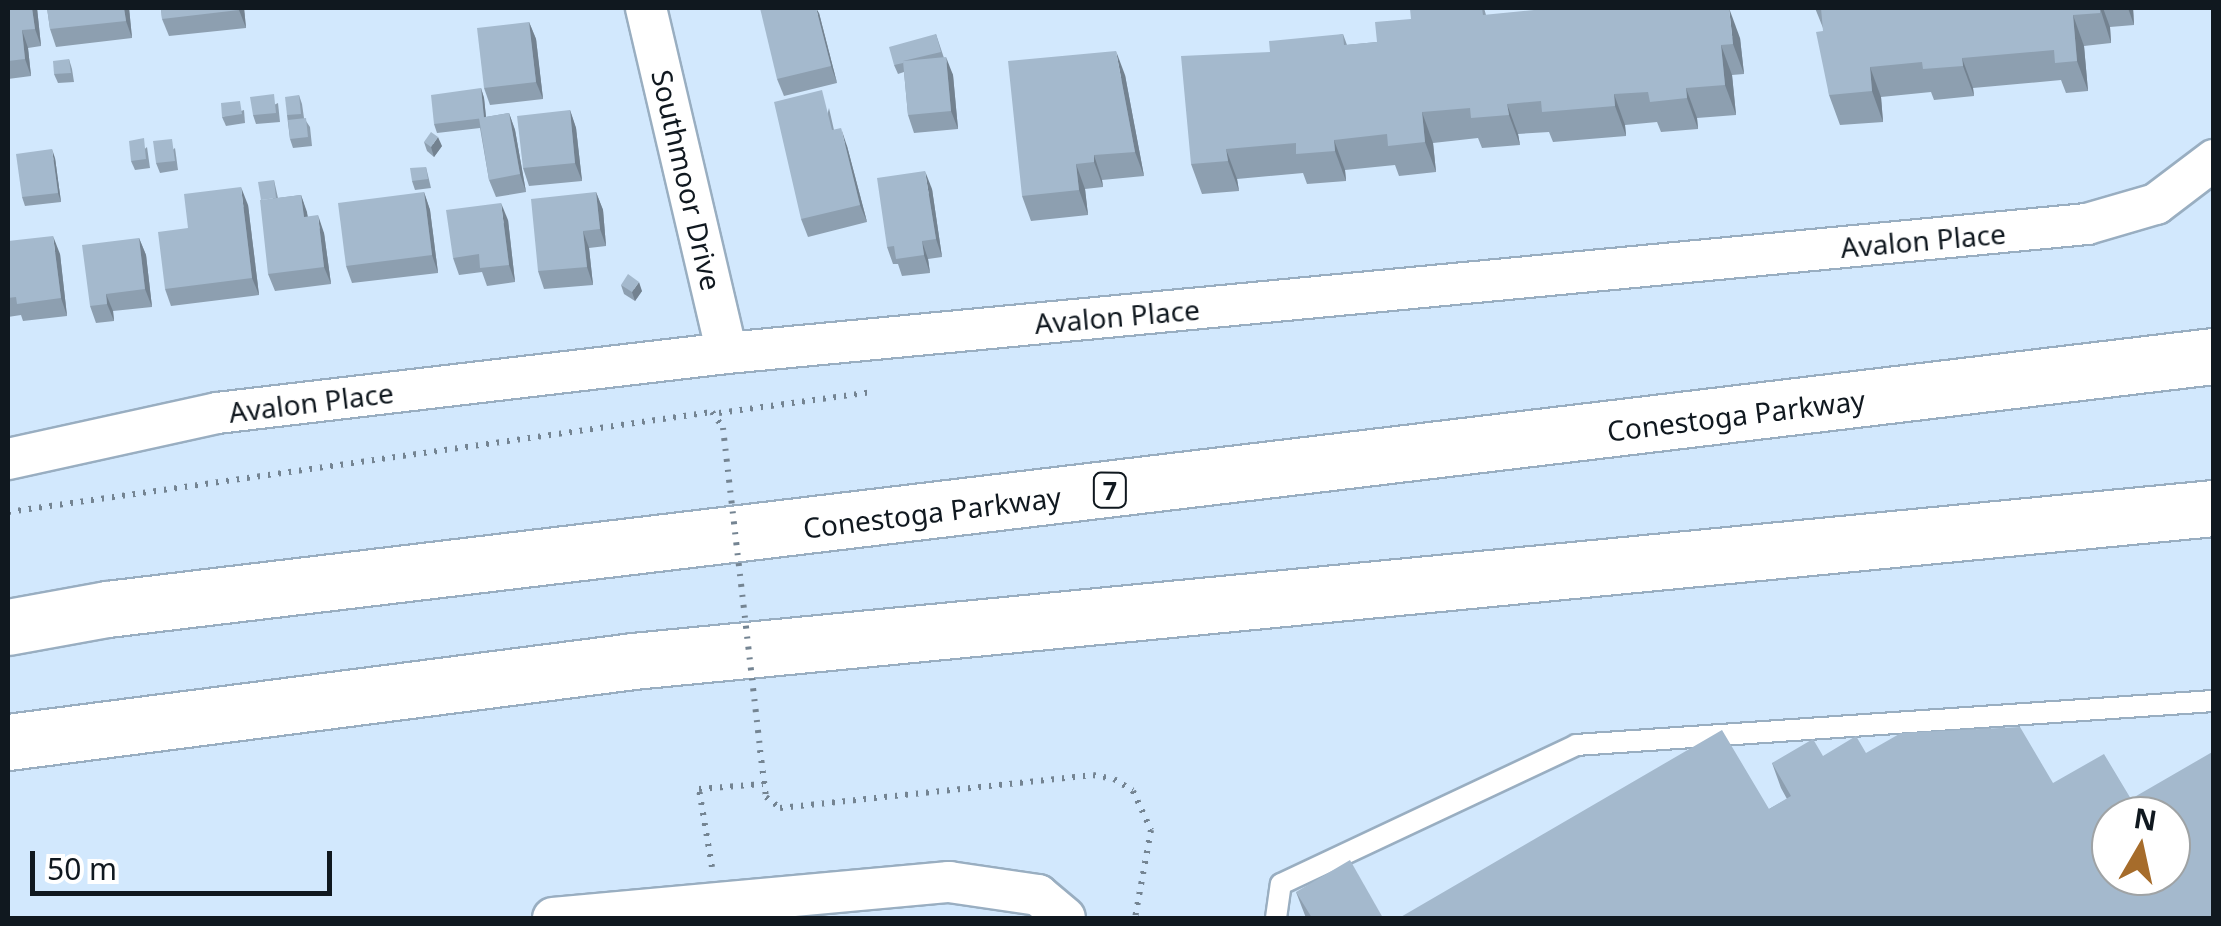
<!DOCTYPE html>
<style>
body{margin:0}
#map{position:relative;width:2221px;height:926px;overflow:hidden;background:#d2e8fd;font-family:"Noto Sans",sans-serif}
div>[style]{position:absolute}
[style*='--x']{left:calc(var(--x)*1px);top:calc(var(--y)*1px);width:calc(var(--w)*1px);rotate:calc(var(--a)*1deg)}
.path>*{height:6px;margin-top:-3px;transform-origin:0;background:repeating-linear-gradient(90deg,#748492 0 2.5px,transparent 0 10.5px)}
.roads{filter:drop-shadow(2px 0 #99aec1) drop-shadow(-2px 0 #99aec1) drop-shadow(0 2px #99aec1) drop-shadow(0 -2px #99aec1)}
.service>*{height:20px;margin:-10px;padding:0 10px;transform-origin:10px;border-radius:10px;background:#fff}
.minor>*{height:40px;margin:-20px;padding:0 20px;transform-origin:20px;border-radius:20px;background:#fff}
.motorway>*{height:55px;margin:-27.5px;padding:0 27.5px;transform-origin:27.5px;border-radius:27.5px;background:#fff}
.path-bridge>*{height:6px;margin-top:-3px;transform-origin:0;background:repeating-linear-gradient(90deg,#748492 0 2.5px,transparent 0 10.5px)}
.wall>*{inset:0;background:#8d9fb0}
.shaded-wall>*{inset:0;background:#738290}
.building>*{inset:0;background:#a4b9cd}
span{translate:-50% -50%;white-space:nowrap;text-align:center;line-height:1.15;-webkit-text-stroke:8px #fff;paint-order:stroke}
.shield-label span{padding:2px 8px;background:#fff;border:2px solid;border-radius:8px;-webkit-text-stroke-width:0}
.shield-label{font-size:25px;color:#10181f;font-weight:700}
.street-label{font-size:28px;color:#10181f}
.frame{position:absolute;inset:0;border:10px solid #10181f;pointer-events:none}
.north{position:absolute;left:2091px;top:796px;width:100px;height:100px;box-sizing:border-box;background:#fff;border:2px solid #9fa3a5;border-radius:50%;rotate:9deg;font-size:28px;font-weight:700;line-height:40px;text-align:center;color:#10181f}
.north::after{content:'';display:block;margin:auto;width:35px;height:45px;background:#a66c2b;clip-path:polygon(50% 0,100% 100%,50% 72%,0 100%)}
.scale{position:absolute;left:30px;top:851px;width:302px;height:45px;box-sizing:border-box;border:5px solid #10181f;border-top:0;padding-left:12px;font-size:30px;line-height:35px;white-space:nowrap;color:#10181f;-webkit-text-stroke:8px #fff;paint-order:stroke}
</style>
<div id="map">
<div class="path">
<i style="--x:719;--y:413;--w:154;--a:-7.8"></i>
<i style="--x:8;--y:512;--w:711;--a:-8.08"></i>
<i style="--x:712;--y:412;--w:19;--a:55"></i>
<i style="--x:760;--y:750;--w:47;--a:82.7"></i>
<i style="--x:766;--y:797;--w:18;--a:38"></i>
<i style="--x:780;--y:808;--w:315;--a:-6"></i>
<i style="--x:1093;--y:775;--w:21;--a:11"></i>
<i style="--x:1114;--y:779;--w:22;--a:32"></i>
<i style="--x:1133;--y:791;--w:43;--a:65.2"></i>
<i style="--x:1151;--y:830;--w:89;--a:100.3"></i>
<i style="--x:712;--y:867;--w:79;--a:-99.5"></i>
<i style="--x:699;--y:789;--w:64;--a:-4.5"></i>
</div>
<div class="roads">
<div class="service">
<i style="--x:1276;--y:918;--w:34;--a:-82"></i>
<i style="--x:1281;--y:884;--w:326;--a:-25.2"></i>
<i style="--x:1576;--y:745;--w:640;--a:-3.95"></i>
</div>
<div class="minor">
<i style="--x:646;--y:8;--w:354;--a:76.8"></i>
<i style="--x:8;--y:459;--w:214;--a:-12.4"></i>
<i style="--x:217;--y:413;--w:514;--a:-6.71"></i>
<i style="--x:727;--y:353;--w:1366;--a:-5.42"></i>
<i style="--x:2087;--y:224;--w:72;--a:-16.2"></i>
<i style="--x:2156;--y:204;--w:73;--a:-37.2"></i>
<i style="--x:553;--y:918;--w:398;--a:-5.2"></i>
<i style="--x:949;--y:882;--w:90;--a:8.3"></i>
<i style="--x:1038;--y:895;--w:35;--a:40"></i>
</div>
<div class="motorway">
<i style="--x:8;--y:627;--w:101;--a:-10.3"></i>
<i style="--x:107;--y:609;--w:2122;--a:-6.85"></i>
<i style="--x:8;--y:742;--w:630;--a:-7.38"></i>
<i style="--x:633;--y:661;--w:1588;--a:-5.53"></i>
</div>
</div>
<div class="path-bridge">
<i style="--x:723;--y:428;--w:324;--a:83.4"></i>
</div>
<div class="wall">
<i style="clip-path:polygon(8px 8px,37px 8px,41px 46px,28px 48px,31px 76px,8px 79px)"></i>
<i style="clip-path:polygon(47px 8px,129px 8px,132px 38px,56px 47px,50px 29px)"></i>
<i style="clip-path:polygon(161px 8px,244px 8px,246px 28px,169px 36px,162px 19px)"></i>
<i style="clip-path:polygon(1484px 8px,1486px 15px,1740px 38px,1744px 74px,1732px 75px,1736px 115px,1697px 118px,1698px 129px,1661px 132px,1657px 122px,1625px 125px,1626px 136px,1553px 142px,1549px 132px,1518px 134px,1520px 145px,1482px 148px,1478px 138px,1433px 143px,1436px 172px,1399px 176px,1395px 165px,1345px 170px,1346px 181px,1307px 184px,1303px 173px,1237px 179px,1239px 191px,1202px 194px,1191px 164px,1270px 52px,1343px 34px,1347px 45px,1377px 42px,1411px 19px)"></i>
<i style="clip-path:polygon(1815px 8px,2133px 8px,2134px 25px,2110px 27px,2111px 43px,2084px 46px,2088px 91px,2066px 93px,2061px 80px,1973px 88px,1974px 96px,1934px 100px,1931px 92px,1881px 97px,1883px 122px,1840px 125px,1829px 95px,1823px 28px)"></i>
<i style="clip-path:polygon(819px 13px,837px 83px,784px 96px,777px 79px)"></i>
<i style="clip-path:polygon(529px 22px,536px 39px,543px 99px,490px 105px,484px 88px)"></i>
<i style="clip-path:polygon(936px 34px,944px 58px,953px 75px,958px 129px,914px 133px,908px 115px,904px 72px,898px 74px,894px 65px)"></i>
<i style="clip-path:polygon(69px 59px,72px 69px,74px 82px,58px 83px,54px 74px)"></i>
<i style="clip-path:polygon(1125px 75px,1144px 176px,1102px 180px,1103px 187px,1085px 189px,1088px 215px,1031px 221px,1022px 196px)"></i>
<i style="clip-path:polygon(481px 88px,484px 98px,486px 117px,509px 113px,515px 130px,526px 192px,496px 197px,489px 180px,480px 128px,437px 133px,434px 124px)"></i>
<i style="clip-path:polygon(299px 95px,302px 104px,304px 118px,310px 127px,312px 146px,293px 148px,290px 139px,287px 115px)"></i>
<i style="clip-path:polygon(278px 103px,280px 122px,256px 124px,253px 115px)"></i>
<i style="clip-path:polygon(829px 108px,834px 130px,847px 146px,867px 222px,808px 237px,801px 219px)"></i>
<i style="clip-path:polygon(244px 110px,245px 123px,226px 126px,222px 117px)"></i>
<i style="clip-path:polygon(570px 110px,576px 128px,582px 181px,529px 186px,523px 168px)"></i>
<i style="clip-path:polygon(424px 142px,442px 146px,434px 157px,427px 151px)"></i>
<i style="clip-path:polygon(147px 147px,150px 168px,135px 170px,131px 161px)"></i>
<i style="clip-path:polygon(175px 148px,178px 170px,160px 173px,156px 163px)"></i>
<i style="clip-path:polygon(55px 158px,61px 202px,25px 206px,22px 197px)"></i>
<i style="clip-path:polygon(426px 167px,431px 188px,415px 190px,412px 181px)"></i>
<i style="clip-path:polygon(274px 180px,278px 198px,301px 195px,308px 217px,324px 233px,331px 284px,275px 291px,268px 274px)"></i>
<i style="clip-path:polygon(932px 189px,942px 257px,928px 259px,930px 273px,902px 276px,898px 264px,893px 264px,887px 247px)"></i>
<i style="clip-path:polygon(424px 192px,430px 210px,438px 273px,352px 283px,346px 266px)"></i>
<i style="clip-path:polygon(596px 192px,603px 210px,606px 246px,589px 248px,593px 285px,544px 289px,538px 271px)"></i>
<i style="clip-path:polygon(248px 205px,259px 295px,171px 306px,165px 289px,188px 228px)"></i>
<i style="clip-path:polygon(508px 220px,515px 282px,487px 286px,482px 272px,459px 275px,453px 258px)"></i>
<i style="clip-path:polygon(139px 238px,146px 255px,152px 307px,113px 311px,114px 321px,96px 323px,90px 306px)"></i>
<i style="clip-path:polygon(8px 241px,60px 254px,67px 316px,23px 321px,21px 315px,8px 317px)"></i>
<i style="clip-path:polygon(621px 285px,642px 291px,635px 301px,624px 294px)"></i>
<i style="clip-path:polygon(1866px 753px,2053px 783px,2131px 799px,2214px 918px,1769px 809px,1787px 799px,1781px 788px,1772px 763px,1823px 756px)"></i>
<i style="clip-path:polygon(1296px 892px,1383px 918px,1306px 918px)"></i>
</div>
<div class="shaded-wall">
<i style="clip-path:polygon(32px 8px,37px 8px,41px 46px,35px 29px)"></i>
<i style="clip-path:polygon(124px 8px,129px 8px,132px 38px,126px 21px)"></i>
<i style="clip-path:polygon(239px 8px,244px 8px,246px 28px,239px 10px)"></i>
<i style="clip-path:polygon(816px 8px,819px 13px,837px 83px,831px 66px)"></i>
<i style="clip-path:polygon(1729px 8px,1740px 38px,1744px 74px,1733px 44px)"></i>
<i style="clip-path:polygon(2100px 8px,2103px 8px,2110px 27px,2111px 43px)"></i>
<i style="clip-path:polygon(2128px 8px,2133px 8px,2134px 25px)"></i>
<i style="clip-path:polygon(2073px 15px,2084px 46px,2088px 91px,2077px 61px)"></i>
<i style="clip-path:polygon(529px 22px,536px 39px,543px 99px,536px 82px)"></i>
<i style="clip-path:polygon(22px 30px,28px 48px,31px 76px,25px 59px)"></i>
<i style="clip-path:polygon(1721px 45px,1732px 75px,1736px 115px,1725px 85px)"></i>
<i style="clip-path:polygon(1116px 51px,1125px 75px,1144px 176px,1135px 152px)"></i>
<i style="clip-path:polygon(946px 57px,953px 75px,958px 129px,951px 111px)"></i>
<i style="clip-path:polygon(1962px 58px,1973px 88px,1974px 96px,1963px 66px)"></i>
<i style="clip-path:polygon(1870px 67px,1881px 97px,1883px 122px,1872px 91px)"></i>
<i style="clip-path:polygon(481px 88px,484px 98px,487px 127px,484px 118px)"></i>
<i style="clip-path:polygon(1686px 88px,1697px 118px,1698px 129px,1687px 98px)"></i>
<i style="clip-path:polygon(1614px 94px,1625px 125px,1626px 136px,1615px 106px)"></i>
<i style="clip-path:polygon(1507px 104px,1518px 134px,1520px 145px,1509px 115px)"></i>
<i style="clip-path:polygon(570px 110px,576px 128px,582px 181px,575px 163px)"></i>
<i style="clip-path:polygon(1422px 112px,1433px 143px,1436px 172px,1425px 142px)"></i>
<i style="clip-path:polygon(509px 113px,515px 130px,526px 192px,520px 174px)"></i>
<i style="clip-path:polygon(841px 128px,847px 146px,867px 222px,860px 205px)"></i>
<i style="clip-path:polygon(438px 137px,442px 146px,434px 157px,431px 147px)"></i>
<i style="clip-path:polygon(1334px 140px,1345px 170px,1346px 181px,1335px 151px)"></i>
<i style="clip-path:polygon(52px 149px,55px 158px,61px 202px,58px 193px)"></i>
<i style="clip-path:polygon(1226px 149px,1237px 179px,1239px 191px,1228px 161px)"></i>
<i style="clip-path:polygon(1094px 155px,1102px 180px,1103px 187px,1094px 162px)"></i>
<i style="clip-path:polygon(1076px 164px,1085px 189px,1088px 215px,1079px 190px)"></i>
<i style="clip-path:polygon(925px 171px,932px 189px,942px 257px,936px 239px)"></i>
<i style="clip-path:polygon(241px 187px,248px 205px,259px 295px,252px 278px)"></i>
<i style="clip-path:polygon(424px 192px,430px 210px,438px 273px,432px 255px)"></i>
<i style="clip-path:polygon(596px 192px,603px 210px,606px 246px,600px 229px)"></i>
<i style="clip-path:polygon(301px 195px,307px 212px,310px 235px,304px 217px)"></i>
<i style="clip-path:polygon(501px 203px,508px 220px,515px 282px,509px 265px)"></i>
<i style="clip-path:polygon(318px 215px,324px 233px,331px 284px,324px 267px)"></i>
<i style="clip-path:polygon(583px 231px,589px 248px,593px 285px,587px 267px)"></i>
<i style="clip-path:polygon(53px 236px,60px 254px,67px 316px,61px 298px)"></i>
<i style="clip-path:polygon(139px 238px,146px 255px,152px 307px,145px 289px)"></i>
<i style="clip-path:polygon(922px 241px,928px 259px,930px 273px,924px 255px)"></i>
<i style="clip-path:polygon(639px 282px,642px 291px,635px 301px,632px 292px)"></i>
<i style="clip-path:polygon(106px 294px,113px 311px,114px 321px,107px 304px)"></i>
</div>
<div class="building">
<i style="clip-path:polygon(8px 8px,32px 8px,35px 29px,22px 30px,25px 59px,8px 61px)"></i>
<i style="clip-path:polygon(47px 8px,124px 8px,126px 21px,50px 29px)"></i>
<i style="clip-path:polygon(161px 8px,239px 8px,239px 10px,162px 19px)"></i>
<i style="clip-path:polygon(760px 8px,816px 8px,831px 66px,777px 79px)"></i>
<i style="clip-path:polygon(1432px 8px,1482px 8px,1483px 15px,1554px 8px,1729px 8px,1733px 44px,1721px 45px,1725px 85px,1686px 88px,1687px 98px,1650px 102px,1648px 92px,1614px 94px,1615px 106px,1542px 112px,1541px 101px,1507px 104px,1509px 115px,1471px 118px,1470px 108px,1422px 112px,1425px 142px,1388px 146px,1387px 134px,1334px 140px,1335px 151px,1296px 154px,1296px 143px,1226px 149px,1228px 161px,1191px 164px,1181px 56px,1270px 52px,1269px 41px,1343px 34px,1344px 45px,1377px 42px,1375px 22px,1411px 19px,1410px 9px)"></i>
<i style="clip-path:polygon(1821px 8px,2100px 8px,2100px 13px,2073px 15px,2077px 61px,2055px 63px,2054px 50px,1962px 58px,1963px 66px,1923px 69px,1922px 62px,1870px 67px,1872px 91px,1829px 95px,1816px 32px,1823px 31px)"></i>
<i style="clip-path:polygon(529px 22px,536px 82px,484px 88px,477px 28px)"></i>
<i style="clip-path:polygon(936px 34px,941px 52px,903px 61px,903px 63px,894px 65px,889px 47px)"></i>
<i style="clip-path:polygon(1116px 51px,1135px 152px,1094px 155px,1094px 162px,1076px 164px,1079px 190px,1022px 196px,1008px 61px)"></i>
<i style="clip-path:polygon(946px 57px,951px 111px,908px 115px,903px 61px)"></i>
<i style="clip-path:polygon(69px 59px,71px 73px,54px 74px,53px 61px)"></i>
<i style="clip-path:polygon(481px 88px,484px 118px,434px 124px,431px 95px)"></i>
<i style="clip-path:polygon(822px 90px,832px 130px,841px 128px,860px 205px,801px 219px,774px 102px)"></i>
<i style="clip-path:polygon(274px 94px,276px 113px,253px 115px,250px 97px)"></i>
<i style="clip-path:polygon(299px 95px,301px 114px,287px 115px,285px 97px)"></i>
<i style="clip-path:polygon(240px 101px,242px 114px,222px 117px,221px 103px)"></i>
<i style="clip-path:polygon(570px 110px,575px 163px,523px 168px,517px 116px)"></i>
<i style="clip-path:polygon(509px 113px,520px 174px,489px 180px,479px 118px)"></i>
<i style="clip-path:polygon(306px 118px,308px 137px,290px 139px,288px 120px)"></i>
<i style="clip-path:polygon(431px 132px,438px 137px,431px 147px,424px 142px)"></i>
<i style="clip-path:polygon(144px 138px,146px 159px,131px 161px,129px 141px)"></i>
<i style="clip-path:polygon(172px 139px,175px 161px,156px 163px,153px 141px)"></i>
<i style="clip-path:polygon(52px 149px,58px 193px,22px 197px,16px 154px)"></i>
<i style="clip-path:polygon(426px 167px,428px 179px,412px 181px,410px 168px)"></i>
<i style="clip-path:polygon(925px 171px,936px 239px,922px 241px,924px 255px,896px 259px,894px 246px,887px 247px,877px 178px)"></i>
<i style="clip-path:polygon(274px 180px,276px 198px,261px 200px,258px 182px)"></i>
<i style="clip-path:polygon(241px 187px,252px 278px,165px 289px,158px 232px,188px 228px,184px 194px)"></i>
<i style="clip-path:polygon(424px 192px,432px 255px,346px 266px,338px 203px)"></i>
<i style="clip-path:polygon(596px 192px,600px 229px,583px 231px,587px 267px,538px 271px,531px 199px)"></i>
<i style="clip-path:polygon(301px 195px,304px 217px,318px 215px,324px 267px,268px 274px,260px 200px)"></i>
<i style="clip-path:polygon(501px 203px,509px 265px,480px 268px,479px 254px,453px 258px,446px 210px)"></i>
<i style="clip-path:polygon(53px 236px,61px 298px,17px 304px,16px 297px,8px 298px,8px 241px)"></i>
<i style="clip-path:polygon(139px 238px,145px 289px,106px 294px,107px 304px,90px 306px,82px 245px)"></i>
<i style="clip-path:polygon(628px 274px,639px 282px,632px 292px,621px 285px)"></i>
<i style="clip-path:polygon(evenodd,2020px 727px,2053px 783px,2104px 754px,2131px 799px,2214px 751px,2214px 918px,1399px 918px,1722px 730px,1769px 809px,1791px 796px,1772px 763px,1813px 739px,1823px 756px,1856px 736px,1866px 753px,1901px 733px,2020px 727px,2111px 816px,2171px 816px,2171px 876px,2111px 876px,2111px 816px)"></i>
<i style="clip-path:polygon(1350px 860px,1383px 918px,1312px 918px,1296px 892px)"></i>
</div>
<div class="shield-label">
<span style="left:1110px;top:490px">7</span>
</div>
<div class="street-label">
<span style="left:687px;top:180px;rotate:77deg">Southmoor Drive</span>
<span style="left:1923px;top:240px;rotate:-5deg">Avalon Place</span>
<span style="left:1117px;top:316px;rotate:-5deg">Avalon Place</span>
<span style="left:311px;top:402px;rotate:-7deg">Avalon Place</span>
<span style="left:1736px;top:415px;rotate:-7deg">Conestoga Parkway</span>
<span style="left:932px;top:512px;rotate:-7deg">Conestoga Parkway</span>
</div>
<div class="frame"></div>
<div class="north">N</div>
<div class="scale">50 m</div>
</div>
